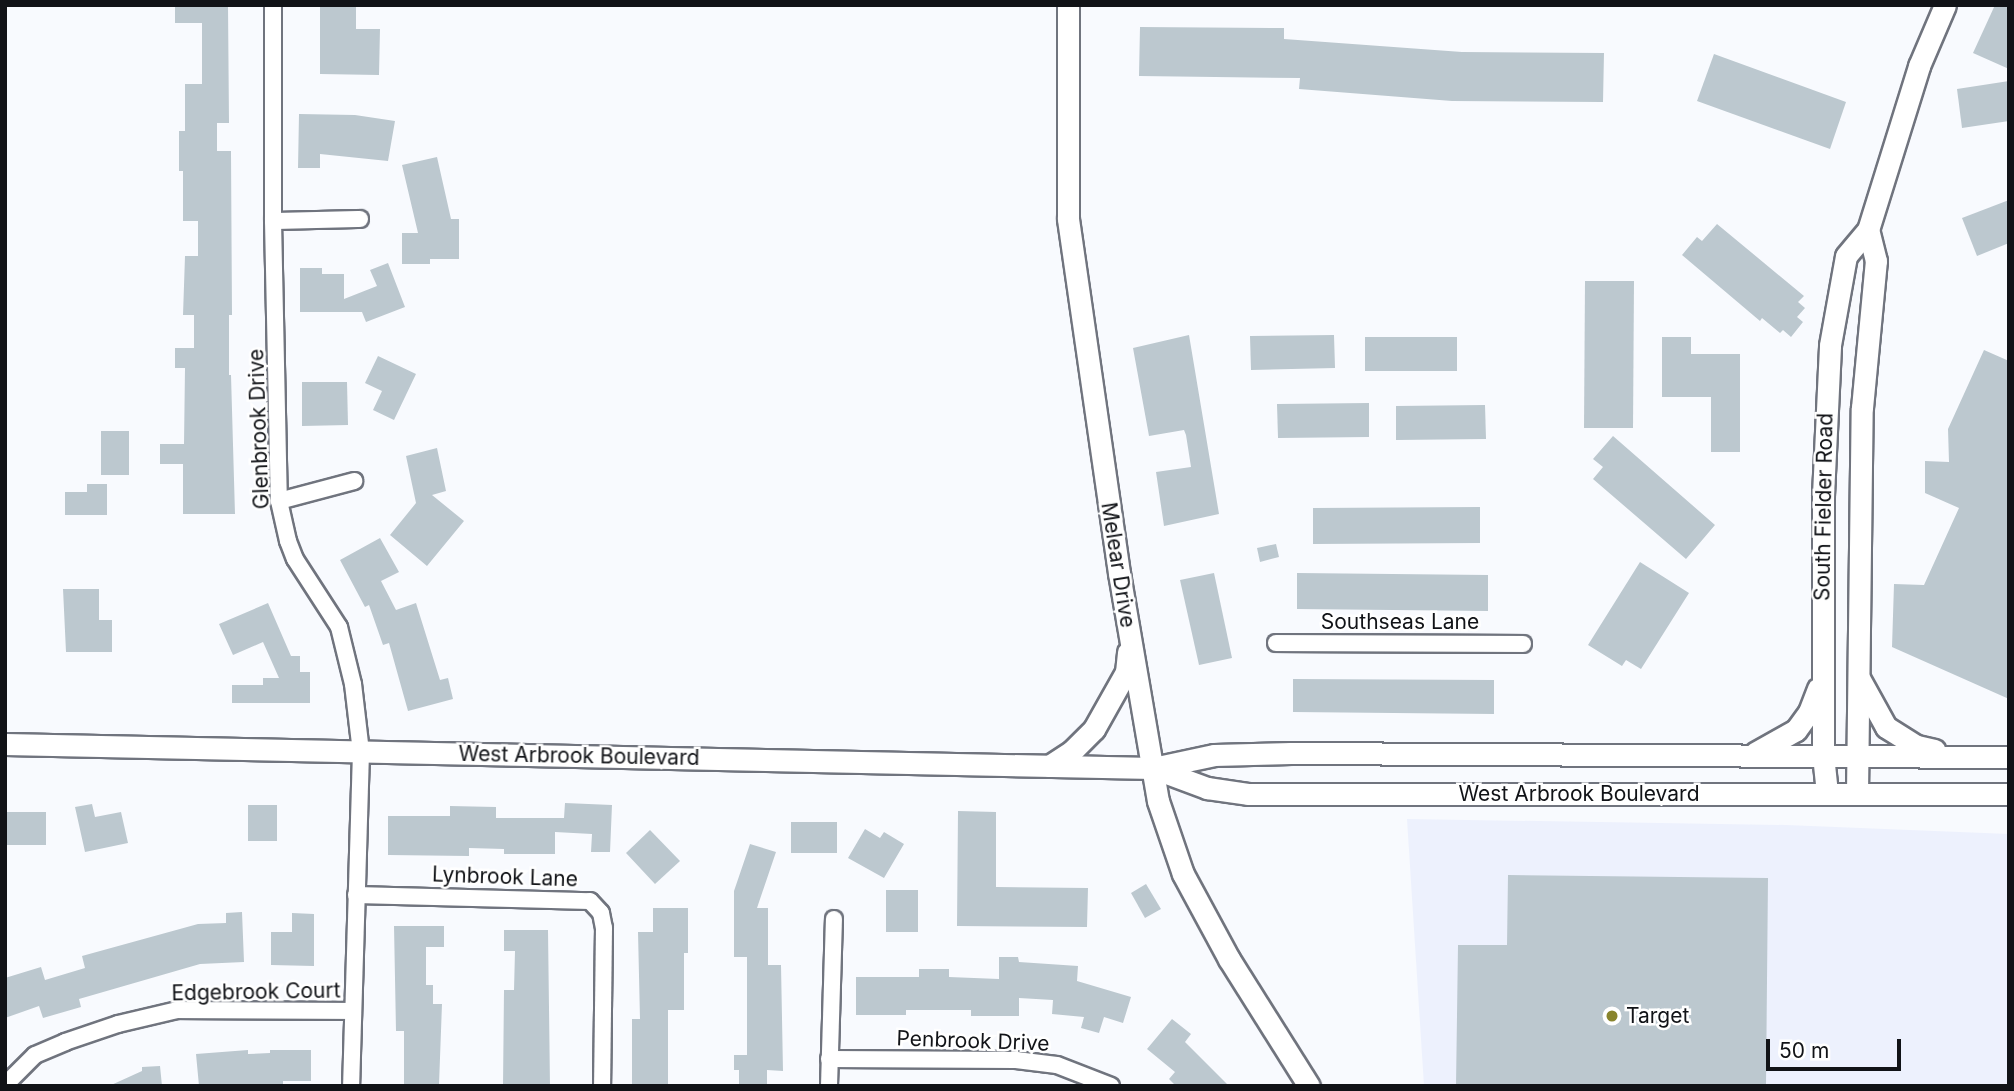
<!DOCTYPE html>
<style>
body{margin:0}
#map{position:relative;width:2014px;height:1091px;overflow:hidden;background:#f8fafe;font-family:Inter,sans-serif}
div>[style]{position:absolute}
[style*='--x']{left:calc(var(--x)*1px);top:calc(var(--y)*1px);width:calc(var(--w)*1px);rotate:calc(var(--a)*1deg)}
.built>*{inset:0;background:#edf1fd}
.building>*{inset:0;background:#bcc8cf}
.roads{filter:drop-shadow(2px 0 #70747e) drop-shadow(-2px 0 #70747e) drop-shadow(0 2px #70747e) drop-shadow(0 -2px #70747e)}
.street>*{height:16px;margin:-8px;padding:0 8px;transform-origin:8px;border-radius:8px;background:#fff}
.secondary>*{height:21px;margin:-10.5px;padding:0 10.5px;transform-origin:10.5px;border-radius:10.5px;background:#fff}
.dots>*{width:19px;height:19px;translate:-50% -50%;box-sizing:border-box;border:4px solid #fff;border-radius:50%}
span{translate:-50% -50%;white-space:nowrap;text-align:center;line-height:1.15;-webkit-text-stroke:5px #fff;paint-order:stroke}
.street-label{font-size:21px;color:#111317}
.poi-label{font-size:21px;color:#111317}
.left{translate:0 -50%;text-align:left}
.frame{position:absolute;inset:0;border:7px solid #111317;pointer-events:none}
.scale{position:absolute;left:1766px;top:1039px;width:135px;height:32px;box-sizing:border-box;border:4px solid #111317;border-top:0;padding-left:9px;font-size:21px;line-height:24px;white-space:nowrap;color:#111317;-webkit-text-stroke:5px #fff;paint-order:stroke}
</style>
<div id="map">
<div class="built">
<i style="clip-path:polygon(1407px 819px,1786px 825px,2009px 834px,2009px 1086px,1424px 1086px)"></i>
</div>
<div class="building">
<i style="clip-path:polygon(175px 5px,228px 5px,229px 123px,217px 123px,217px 151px,231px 151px,232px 315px,229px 315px,229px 375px,231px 375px,235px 514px,183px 514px,183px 464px,160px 464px,160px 444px,184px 444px,185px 368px,175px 368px,175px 348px,194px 348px,194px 315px,183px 315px,185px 256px,198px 256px,198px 221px,183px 221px,183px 171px,179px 171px,179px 131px,185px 131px,185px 84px,202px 84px,202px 23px,175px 23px)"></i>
<i style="clip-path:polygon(320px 5px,356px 5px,356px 29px,380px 29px,379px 75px,320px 74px)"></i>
<i style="clip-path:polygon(1995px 5px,2009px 5px,2009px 69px,1973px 53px)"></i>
<i style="clip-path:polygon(1140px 27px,1284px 28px,1284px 39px,1462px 52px,1604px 53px,1603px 102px,1452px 101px,1299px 89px,1300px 78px,1139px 76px)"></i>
<i style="clip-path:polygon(1714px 54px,1846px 102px,1830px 149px,1697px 101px)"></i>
<i style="clip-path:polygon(2009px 81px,2009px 121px,1962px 128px,1957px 89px)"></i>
<i style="clip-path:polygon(299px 114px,355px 115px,395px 121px,388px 161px,320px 154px,320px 168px,298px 168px)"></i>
<i style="clip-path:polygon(437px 157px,451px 219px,459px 219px,459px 259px,430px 259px,430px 264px,402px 264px,402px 233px,418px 233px,402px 165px)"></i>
<i style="clip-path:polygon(2009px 200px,2009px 243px,1977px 256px,1962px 218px)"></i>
<i style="clip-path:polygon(1717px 224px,1804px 296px,1798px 302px,1805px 308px,1797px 317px,1803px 322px,1791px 337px,1783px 330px,1780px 333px,1762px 318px,1760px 321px,1682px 255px,1697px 237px,1702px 241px)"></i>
<i style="clip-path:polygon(388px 263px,405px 307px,366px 322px,362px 312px,300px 312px,300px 268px,322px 268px,322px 274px,344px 274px,344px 299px,377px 286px,370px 270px)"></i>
<i style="clip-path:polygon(1585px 281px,1634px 281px,1633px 428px,1584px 428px)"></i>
<i style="clip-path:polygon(1189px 335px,1219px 514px,1164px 526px,1156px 472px,1191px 467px,1186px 435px,1184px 430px,1149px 436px,1133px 348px)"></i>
<i style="clip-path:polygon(1334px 335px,1335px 368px,1251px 370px,1250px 336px)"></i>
<i style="clip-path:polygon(1365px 337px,1457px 337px,1457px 371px,1365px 371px)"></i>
<i style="clip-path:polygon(1662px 337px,1691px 337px,1691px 354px,1740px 354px,1740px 452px,1711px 452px,1711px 397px,1662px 397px)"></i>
<i style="clip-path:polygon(1984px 350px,2009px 361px,2009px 699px,1892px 647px,1894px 584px,1924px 585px,1959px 508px,1925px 493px,1925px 461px,1949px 462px,1948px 429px)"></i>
<i style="clip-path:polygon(378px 356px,416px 374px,394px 420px,373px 410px,382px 391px,365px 383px)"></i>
<i style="clip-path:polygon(302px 382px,347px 382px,348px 425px,302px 426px)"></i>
<i style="clip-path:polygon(1369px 403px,1369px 437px,1278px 438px,1277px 404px)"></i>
<i style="clip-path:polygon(1485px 405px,1486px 439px,1396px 440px,1396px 406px)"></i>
<i style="clip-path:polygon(101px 431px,129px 431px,129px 475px,101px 475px)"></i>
<i style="clip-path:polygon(1613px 436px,1715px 525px,1686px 559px,1593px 479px,1603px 467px,1593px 459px)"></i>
<i style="clip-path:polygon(437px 448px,446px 491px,432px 495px,464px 521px,427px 566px,390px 535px,416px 503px,406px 456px)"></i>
<i style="clip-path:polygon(87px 484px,107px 484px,107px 515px,65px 515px,65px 492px,87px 492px)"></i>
<i style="clip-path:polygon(1480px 507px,1480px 543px,1313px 544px,1313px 508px)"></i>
<i style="clip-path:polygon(380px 538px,399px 572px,381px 581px,396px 610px,416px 603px,440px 680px,448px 678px,453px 699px,408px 711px,389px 643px,383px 645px,369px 605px,365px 607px,340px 560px)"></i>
<i style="clip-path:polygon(1276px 544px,1279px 557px,1260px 562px,1257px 548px)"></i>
<i style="clip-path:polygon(1640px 562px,1689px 593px,1641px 669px,1626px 660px,1622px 666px,1588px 645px)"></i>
<i style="clip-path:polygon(1214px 573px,1232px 658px,1199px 665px,1180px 580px)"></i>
<i style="clip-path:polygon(1297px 573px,1488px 575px,1488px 611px,1297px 609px)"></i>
<i style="clip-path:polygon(63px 589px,99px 589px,99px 620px,112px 620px,112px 652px,66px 652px)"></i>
<i style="clip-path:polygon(268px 603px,291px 656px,300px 656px,300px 672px,310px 672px,310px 703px,232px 703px,232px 685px,263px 685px,263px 678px,279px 678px,263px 642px,233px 655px,219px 624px)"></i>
<i style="clip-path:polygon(1293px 679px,1494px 680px,1494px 714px,1293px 712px)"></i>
<i style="clip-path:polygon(565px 803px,612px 805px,610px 852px,591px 852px,592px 834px,555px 832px,555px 854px,504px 854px,504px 849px,469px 848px,469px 856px,388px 855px,388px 816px,450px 816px,450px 806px,496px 807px,496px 818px,564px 818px)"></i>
<i style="clip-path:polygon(92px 804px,95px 817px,121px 812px,128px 843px,85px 852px,75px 807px)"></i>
<i style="clip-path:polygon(248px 805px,277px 805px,277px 841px,248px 841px)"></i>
<i style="clip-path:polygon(958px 811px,996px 812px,996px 887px,1088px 888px,1087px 927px,957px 926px)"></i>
<i style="clip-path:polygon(5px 812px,46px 812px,46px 845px,5px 845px)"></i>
<i style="clip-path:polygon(791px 822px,837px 822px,837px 853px,791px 853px)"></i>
<i style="clip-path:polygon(865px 829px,880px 838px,884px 832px,904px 844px,884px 878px,848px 858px)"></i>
<i style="clip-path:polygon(650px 830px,680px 861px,655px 884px,626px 853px)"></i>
<i style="clip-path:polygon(750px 844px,776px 852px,757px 908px,768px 908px,768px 965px,781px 965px,783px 1071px,767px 1070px,767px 1086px,739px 1086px,739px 1070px,734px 1070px,734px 1055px,747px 1055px,747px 957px,734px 957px,734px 891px)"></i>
<i style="clip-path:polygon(1508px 875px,1768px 878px,1766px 1086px,1456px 1086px,1458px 945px,1507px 945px)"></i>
<i style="clip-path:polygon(1146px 884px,1161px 909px,1145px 918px,1131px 893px)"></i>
<i style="clip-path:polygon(886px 890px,918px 890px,918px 932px,886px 932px)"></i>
<i style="clip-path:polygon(653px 908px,688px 908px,688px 953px,684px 953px,684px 1010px,668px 1010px,668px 1086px,632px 1086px,632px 1019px,640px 1019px,638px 932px,653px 932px)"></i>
<i style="clip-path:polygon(242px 912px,244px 962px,200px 964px,79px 999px,81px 1007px,43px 1018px,39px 1006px,5px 1018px,5px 978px,41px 967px,45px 980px,85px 968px,82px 956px,198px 924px,226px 923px,226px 913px)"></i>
<i style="clip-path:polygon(292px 913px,314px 914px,314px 966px,271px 965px,271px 932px,292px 932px)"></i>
<i style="clip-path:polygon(394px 926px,444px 926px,444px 947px,426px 947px,426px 985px,433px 985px,433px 1004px,442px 1004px,439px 1085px,404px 1085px,404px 1031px,396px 1031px)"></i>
<i style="clip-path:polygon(504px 930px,548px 930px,550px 1086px,503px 1086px,504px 990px,514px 990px,515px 951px,504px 951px)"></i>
<i style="clip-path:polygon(999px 957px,1018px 957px,1019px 962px,1078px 966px,1077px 981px,1131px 997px,1123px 1023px,1104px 1017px,1099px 1033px,1081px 1028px,1084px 1017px,1052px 1014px,1053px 1000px,1019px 998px,1019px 1016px,971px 1016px,971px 1010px,906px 1010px,906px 1015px,856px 1015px,856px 977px,919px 977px,919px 969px,949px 969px,949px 977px,999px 979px)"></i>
<i style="clip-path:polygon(1172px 1019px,1191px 1034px,1185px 1042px,1229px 1086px,1176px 1086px,1169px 1079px,1175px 1072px,1147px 1049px)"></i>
<i style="clip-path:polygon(248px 1050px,248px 1054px,270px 1053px,270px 1050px,311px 1050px,311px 1081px,283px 1081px,283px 1086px,199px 1086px,196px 1054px)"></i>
<i style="clip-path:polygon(160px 1066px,162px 1086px,109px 1086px,142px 1071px,142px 1067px)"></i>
</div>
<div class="roads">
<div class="street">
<i style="--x:273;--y:5;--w:216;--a:90"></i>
<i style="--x:273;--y:221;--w:280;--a:88.8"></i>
<i style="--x:279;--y:501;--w:41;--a:77.3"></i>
<i style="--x:288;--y:541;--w:19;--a:69"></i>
<i style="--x:295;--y:559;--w:81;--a:57.1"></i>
<i style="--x:339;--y:627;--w:59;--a:76.2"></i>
<i style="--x:353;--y:684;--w:68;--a:83.3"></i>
<i style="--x:361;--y:752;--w:334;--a:91.7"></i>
<i style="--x:273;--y:221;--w:87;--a:-1.3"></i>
<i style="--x:279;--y:501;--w:78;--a:-14.9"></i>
<i style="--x:1276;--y:643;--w:247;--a:0.2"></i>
<i style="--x:356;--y:895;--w:234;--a:1.5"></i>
<i style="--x:590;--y:901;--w:16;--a:47"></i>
<i style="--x:601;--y:913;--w:15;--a:79"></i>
<i style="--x:604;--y:928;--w:158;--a:90.7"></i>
<i style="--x:829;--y:1059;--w:187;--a:0.3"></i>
<i style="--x:1016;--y:1060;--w:41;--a:7"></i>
<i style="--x:1057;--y:1065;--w:58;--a:21.3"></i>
<i style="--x:8;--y:1082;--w:38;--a:-45"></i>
<i style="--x:35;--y:1055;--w:33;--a:-23"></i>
<i style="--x:65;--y:1042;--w:56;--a:-18.8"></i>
<i style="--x:118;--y:1024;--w:61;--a:-13.3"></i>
<i style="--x:177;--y:1010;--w:176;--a:0.3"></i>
<i style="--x:829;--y:1086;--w:167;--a:-88.3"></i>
</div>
<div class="secondary">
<i style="--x:1068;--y:5;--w:214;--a:90"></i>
<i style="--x:1068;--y:219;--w:358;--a:81.8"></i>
<i style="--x:1119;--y:573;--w:231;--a:80.3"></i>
<i style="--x:1158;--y:801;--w:77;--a:71.1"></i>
<i style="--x:1183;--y:874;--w:97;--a:61.6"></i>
<i style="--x:1229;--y:959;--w:150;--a:57.8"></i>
<i style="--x:1859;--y:678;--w:56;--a:61.1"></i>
<i style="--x:1886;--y:727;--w:36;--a:32"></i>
<i style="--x:1917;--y:746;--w:18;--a:13"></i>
<i style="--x:5;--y:744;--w:1148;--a:1.2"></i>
<i style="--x:1153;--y:768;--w:62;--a:-12"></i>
<i style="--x:1214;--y:755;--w:77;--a:-1.5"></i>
<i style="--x:1291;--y:753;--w:718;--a:0.32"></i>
<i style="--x:1755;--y:753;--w:47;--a:-29.3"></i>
<i style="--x:1796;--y:730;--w:22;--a:-54"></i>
<i style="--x:1809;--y:712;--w:25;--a:-69"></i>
<i style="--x:1049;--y:766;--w:27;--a:-33"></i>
<i style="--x:1072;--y:751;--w:31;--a:-45"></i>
<i style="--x:1094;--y:729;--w:65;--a:-60.7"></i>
<i style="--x:1126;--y:672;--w:20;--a:-84"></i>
<i style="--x:1153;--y:768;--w:58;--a:20.3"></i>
<i style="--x:1207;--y:788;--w:41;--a:8.3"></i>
<i style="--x:1248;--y:794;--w:761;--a:0"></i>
<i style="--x:1827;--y:793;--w:37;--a:-96"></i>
<i style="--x:1823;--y:756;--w:261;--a:-90"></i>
<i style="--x:1823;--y:495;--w:150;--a:-87.3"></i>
<i style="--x:1830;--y:345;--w:90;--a:-79.8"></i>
<i style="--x:1846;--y:256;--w:34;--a:-50"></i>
<i style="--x:1868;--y:230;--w:172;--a:-72.7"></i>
<i style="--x:1919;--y:66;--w:66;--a:-66.9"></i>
<i style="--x:1857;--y:793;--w:385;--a:-89.3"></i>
<i style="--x:1862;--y:408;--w:148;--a:-84.6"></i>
<i style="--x:1876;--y:261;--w:32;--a:-104"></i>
</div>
</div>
<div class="dots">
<i style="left:1612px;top:1016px;background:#88842c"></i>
</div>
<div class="street-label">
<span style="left:259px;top:429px;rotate:-92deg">Glenbrook Drive</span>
<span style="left:1824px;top:507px;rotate:-89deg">South Fielder Road</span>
<span style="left:1118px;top:565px;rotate:81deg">Melear Drive</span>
<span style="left:1400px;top:622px">Southseas Lane</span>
<span style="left:579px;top:756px;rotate:1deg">West Arbrook Boulevard</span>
<span style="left:1579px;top:794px">West Arbrook Boulevard</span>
<span style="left:505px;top:877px;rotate:2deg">Lynbrook Lane</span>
<span style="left:256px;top:992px;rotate:-1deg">Edgebrook Court</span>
<span style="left:973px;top:1041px;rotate:2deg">Penbrook Drive</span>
</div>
<div class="poi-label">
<span class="left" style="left:1626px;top:1016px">Target</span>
</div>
<div class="frame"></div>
<div class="scale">50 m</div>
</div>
